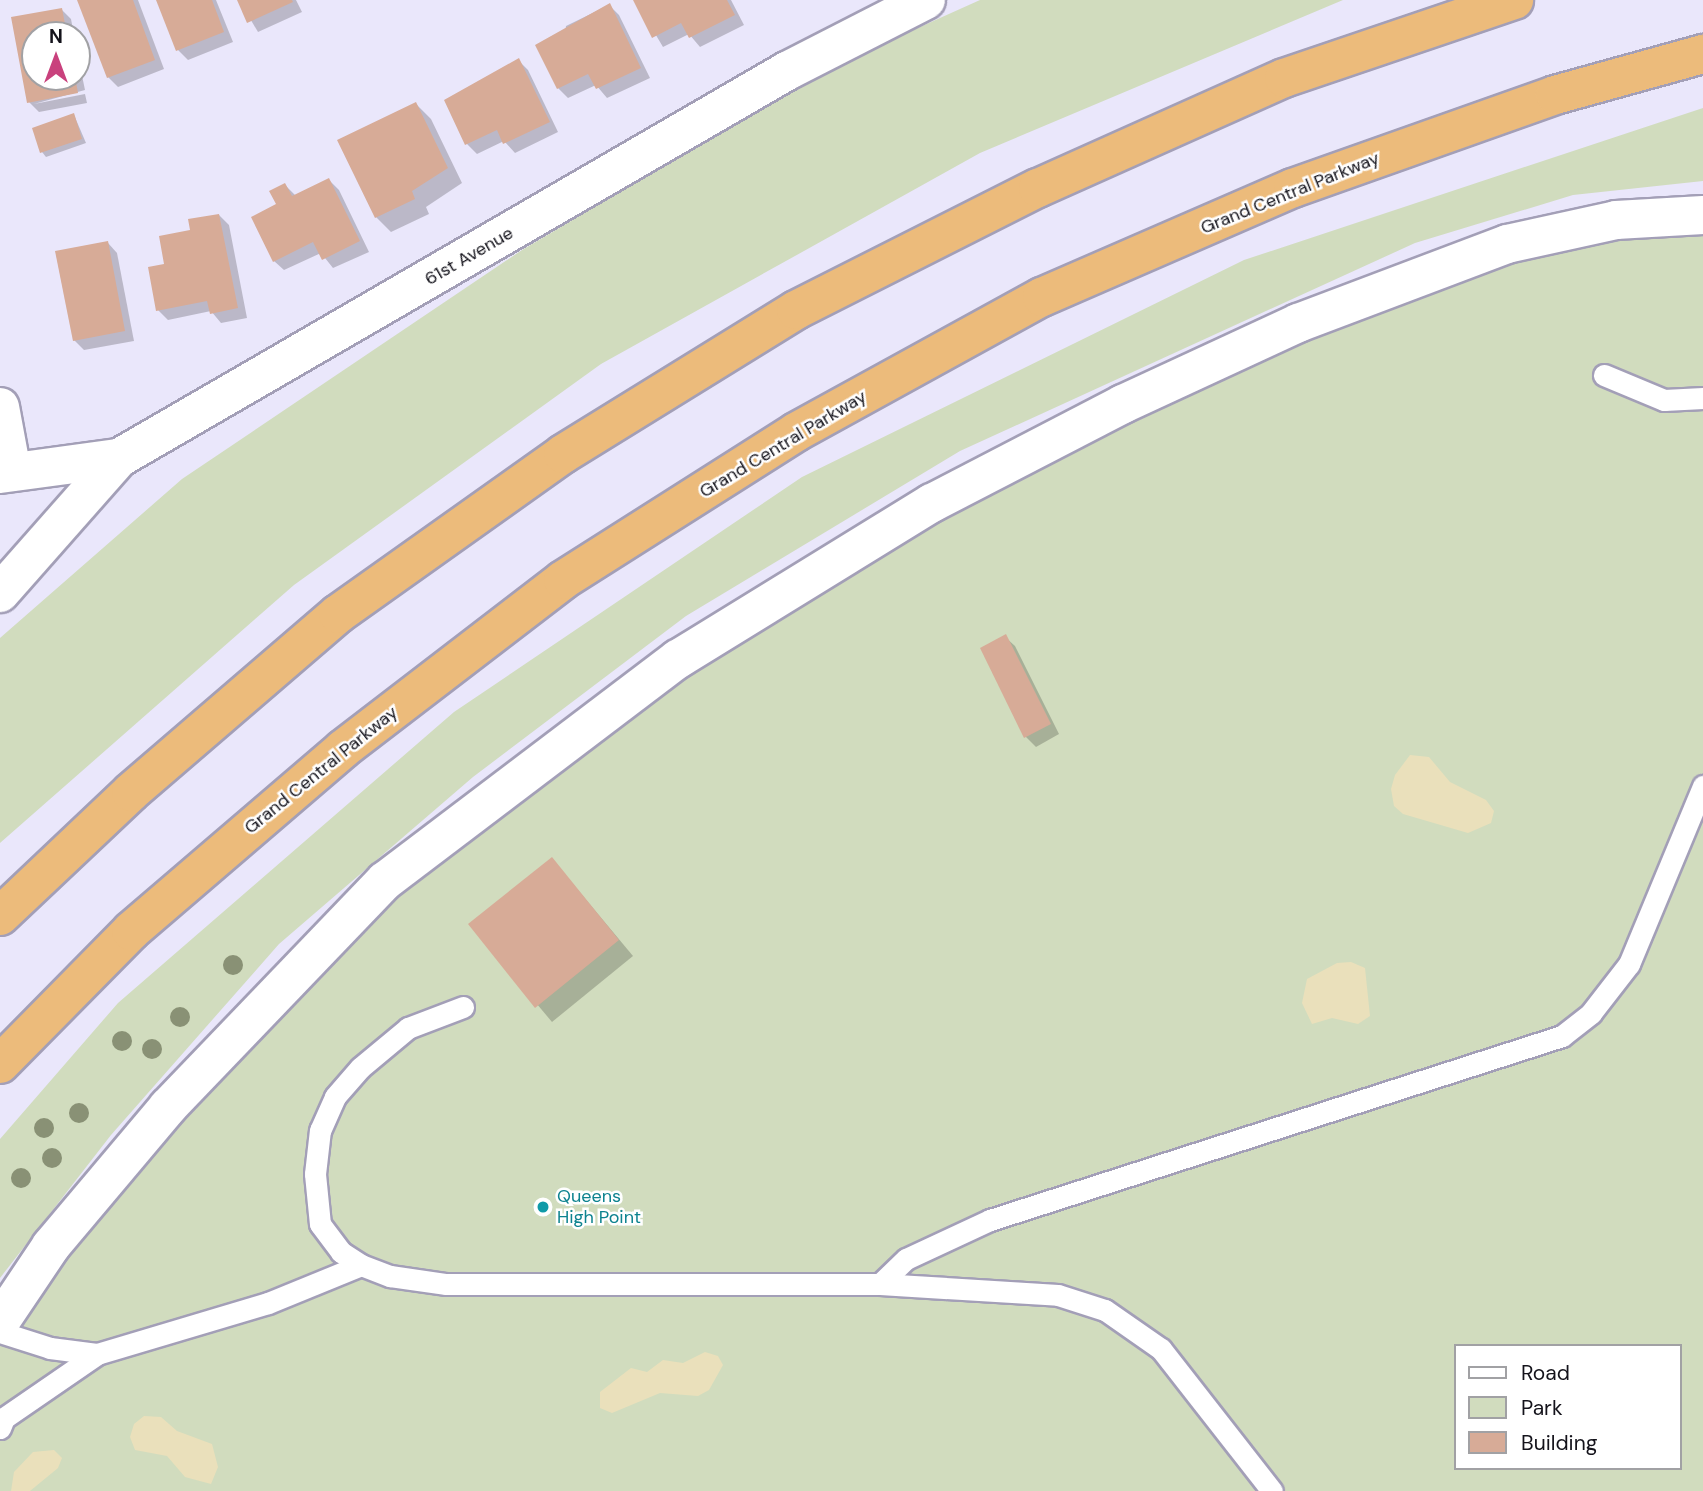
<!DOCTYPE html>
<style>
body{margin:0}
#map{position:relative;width:1703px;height:1491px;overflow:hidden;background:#eae7fb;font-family:"DM Sans",sans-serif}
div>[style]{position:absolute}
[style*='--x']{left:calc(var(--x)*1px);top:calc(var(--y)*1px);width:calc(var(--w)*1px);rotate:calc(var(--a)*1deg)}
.green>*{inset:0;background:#d1dcbe}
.sand>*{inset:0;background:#eae0bb}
.shadow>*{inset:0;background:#0003}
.building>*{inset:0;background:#d7ab97}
.roads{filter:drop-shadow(2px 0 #a39fb7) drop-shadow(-2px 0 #a39fb7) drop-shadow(0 2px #a39fb7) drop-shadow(0 -2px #a39fb7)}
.service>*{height:21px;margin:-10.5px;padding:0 10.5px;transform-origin:10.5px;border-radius:10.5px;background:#fff}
.minor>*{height:38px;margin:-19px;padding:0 19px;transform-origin:19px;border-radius:19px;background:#fff}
.secondary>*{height:38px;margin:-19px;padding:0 19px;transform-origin:19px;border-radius:19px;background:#fff}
.motorway>*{height:38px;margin:-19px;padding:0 19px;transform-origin:19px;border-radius:19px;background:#ecbb7b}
.trees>*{width:20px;height:20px;margin:-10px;border-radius:50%;background:#899175}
.dots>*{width:19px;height:19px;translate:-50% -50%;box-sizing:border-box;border:4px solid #fff;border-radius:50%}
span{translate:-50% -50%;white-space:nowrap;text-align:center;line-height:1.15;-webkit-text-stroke:5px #fff;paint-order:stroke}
.street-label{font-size:18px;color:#14131b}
.culture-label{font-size:18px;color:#0d838f}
.left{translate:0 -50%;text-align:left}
.legend{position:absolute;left:1454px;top:1344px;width:228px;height:126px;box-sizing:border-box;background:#fff;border:2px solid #a1a1a4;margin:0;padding:9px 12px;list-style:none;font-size:21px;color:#14131b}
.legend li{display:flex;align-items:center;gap:14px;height:35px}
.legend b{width:35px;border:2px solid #a1a1a4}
.north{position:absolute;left:21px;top:21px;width:70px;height:70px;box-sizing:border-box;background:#fff;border:2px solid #a1a1a4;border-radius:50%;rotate:0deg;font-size:19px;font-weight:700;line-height:28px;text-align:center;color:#14131b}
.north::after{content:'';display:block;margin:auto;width:24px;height:32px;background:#c9417d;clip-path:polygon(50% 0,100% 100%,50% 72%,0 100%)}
</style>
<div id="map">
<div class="green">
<i style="clip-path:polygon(980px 0,1343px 0,980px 153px,601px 364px,294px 585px,0 843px,0 638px,182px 479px,522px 250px,831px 67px)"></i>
<i style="clip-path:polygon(1703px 108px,1703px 181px,1573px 195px,1415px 243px,960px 451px,686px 616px,473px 777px,279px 944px,111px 1135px,0 1278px,0 1139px,118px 1003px,454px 712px,802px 477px,1244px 260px)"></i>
<i style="clip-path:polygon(evenodd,1703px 215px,1703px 1491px,0 1491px,0 1322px,316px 953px,678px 659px,1365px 295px,1703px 215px,1456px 1346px,1680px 1346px,1680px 1468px,1456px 1468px,1456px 1346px)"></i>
</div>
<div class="sand">
<i style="clip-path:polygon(1410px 755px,1429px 757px,1450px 782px,1486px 800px,1494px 811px,1491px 823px,1468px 833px,1403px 814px,1394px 806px,1391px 789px,1395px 775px)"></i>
<i style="clip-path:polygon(1351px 962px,1365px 968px,1370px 1016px,1358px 1024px,1332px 1018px,1312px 1024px,1302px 1003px,1307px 979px,1337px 963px)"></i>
<i style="clip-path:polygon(705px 1352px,718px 1356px,723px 1365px,709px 1390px,698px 1396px,660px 1393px,612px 1413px,600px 1408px,600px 1392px,631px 1368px,647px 1372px,663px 1360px,683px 1363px)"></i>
<i style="clip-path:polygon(144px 1416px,161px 1417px,177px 1431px,212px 1444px,218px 1467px,211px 1484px,185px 1477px,167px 1456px,135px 1450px,130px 1437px,134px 1424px)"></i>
<i style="clip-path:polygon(54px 1450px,62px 1458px,58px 1468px,30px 1491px,11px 1491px,14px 1472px,33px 1452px)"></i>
</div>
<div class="shadow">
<i style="clip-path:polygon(79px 0,138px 0,164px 69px,118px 87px,108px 77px)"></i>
<i style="clip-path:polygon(158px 0,216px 0,233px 42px,188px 60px,178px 50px)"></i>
<i style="clip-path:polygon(239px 0,296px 0,302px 12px,258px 32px)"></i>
<i style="clip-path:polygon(635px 0,731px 0,744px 25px,700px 47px,689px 34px,663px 47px)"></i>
<i style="clip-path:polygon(609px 5px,619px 15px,650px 78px,607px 98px,596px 85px,568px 98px,558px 88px,566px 26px)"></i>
<i style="clip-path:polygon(61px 9px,71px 19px,74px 35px,35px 35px,35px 77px,77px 77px,77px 51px,85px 90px,34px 104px,85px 94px,87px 103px,39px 112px,29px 102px,13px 19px)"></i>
<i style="clip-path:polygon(518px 60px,528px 70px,558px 132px,515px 153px,504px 141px,477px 154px,467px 144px,446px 101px)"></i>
<i style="clip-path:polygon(416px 104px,431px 119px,462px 183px,426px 207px,429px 214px,391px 232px,376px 217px)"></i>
<i style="clip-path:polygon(74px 115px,86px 143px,46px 157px,42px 152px)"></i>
<i style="clip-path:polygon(329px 180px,339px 190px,369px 252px,333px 268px,321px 253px,284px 270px,274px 261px,278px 205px,285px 185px,296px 196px)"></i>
<i style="clip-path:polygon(219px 215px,229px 225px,247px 318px,221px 323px,211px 311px,168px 320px,158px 310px,167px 266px)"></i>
<i style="clip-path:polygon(108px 243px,117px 253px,134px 341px,84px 350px,74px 340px)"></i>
<i style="clip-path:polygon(1005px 637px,1015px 646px,1059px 734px,1036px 747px,1026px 737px)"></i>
<i style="clip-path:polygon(552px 859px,633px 956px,552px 1022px,470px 924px)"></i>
</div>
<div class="building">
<i style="clip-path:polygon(77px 0,133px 0,155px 60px,107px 78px)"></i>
<i style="clip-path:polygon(156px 0,212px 0,224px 32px,176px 51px)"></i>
<i style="clip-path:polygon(237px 0,292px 0,293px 2px,247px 23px)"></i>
<i style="clip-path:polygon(633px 0,727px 0,735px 15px,689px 38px,681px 23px,652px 38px)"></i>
<i style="clip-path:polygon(610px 3px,641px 68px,596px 89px,588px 74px,557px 89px,535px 45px)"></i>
<i style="clip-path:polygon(62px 8px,67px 35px,35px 35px,35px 77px,75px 77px,78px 93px,27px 103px,11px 17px)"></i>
<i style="clip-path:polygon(519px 58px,550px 122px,503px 144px,497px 130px,465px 145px,444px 100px)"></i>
<i style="clip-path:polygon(416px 102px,448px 168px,412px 191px,415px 199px,375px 218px,337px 140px)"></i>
<i style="clip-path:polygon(74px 113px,82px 139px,40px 153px,32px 128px)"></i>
<i style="clip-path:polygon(329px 178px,360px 241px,322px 260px,313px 242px,273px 262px,251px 217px,276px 204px,269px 191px,285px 183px,292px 196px)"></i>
<i style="clip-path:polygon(219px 214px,238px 308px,210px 314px,207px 301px,156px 311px,148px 267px,164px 264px,159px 236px,190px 230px,188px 219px)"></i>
<i style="clip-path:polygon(108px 241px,125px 331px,73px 341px,55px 251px)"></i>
<i style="clip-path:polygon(1006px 634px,1051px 724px,1024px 738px,980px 648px)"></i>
<i style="clip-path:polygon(552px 857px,619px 940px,535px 1008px,468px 924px)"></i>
</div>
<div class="roads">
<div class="service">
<i style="--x:1604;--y:375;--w:65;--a:22.6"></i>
<i style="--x:1664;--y:400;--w:39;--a:-3"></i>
<i style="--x:463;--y:1007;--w:59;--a:159.1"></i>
<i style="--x:408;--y:1028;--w:62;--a:140.2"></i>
<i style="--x:360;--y:1068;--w:38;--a:131"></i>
<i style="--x:335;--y:1097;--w:36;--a:114"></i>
<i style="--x:320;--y:1130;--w:44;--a:96.5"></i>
<i style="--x:315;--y:1174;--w:50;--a:84.3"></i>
<i style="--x:320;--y:1224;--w:35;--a:53"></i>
<i style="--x:341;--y:1252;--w:24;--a:33"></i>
<i style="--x:361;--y:1265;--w:31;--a:21"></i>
<i style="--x:390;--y:1276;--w:57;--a:8.1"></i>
<i style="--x:446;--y:1284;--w:434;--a:0"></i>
<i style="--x:880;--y:1284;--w:178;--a:3.5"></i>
<i style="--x:1058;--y:1295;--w:49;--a:17.7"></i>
<i style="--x:1105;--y:1310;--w:68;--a:34.9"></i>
<i style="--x:1161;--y:1349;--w:180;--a:52"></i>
<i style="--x:880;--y:1284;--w:36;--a:-44"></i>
<i style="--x:906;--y:1259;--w:93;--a:-24.9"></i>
<i style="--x:990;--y:1220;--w:601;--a:-17.83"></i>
<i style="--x:1562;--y:1036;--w:37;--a:-38"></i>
<i style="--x:1591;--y:1013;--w:62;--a:-52.2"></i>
<i style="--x:1629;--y:964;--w:193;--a:-67.4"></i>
<i style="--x:0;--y:1332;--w:52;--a:17.7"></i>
<i style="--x:50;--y:1348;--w:47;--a:7.3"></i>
<i style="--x:0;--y:1428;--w:11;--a:-68"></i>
<i style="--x:4;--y:1418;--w:113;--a:-34.5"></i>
<i style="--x:97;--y:1354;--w:178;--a:-16.6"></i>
<i style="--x:268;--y:1303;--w:100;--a:-22.2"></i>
</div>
<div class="minor">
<i style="--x:0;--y:407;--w:66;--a:79.5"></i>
<i style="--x:0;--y:474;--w:120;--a:-7.7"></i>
<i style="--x:119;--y:458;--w:772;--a:-30.09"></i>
<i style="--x:787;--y:71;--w:156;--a:-27.1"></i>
<i style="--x:0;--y:593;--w:180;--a:-48.6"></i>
</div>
<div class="secondary">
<i style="--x:0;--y:1322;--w:92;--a:-56.1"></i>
<i style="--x:51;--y:1246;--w:182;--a:-49.9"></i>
<i style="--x:168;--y:1107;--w:313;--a:-46.2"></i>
<i style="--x:385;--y:881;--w:368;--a:-37.2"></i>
<i style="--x:678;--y:659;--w:298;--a:-31.6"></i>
<i style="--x:932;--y:503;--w:215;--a:-27.4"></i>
<i style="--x:1123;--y:404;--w:193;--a:-24.8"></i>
<i style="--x:1298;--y:323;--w:223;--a:-20.7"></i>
<i style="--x:1507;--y:244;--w:112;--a:-12.4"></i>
<i style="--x:1616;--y:220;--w:87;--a:-3.3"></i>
</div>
<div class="motorway">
<i style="--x:0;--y:916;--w:180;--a:-43.4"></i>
<i style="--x:131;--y:792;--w:273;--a:-40.7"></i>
<i style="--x:338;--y:614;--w:276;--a:-35.4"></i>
<i style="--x:563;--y:454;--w:274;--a:-31.7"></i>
<i style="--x:796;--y:310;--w:271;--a:-26.8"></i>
<i style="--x:1038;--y:188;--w:269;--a:-24.1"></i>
<i style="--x:1284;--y:78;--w:243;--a:-18.7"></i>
<i style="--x:0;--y:1064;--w:187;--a:-45.4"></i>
<i style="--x:131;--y:931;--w:279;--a:-40.6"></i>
<i style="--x:343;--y:749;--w:277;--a:-37.5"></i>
<i style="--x:563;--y:580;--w:276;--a:-32.4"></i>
<i style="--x:796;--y:432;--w:281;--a:-28.8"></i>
<i style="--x:1042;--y:297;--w:274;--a:-23.5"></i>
<i style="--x:1293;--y:188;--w:278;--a:-19.5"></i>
<i style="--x:1555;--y:95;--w:154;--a:-15.5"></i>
</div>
</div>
<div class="trees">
<i style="left:233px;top:965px"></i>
<i style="left:180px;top:1017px"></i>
<i style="left:122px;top:1041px"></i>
<i style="left:152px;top:1049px"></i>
<i style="left:79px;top:1113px"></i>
<i style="left:44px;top:1128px"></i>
<i style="left:52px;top:1158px"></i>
<i style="left:21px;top:1178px"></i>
</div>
<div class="dots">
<i style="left:543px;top:1207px;background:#0f9aa8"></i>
</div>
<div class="street-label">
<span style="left:1290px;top:193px;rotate:-22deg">Grand Central Parkway</span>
<span style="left:469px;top:256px;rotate:-30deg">61st Avenue</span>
<span style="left:783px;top:444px;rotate:-31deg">Grand Central Parkway</span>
<span style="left:321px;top:770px;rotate:-39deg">Grand Central Parkway</span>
</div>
<div class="culture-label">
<span class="left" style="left:557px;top:1207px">Queens<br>High Point</span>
</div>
<ul class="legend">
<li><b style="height:9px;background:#fff"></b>Road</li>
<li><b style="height:19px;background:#d1dcbe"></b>Park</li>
<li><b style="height:19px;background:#d7ab97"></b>Building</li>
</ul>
<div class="north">N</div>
</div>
